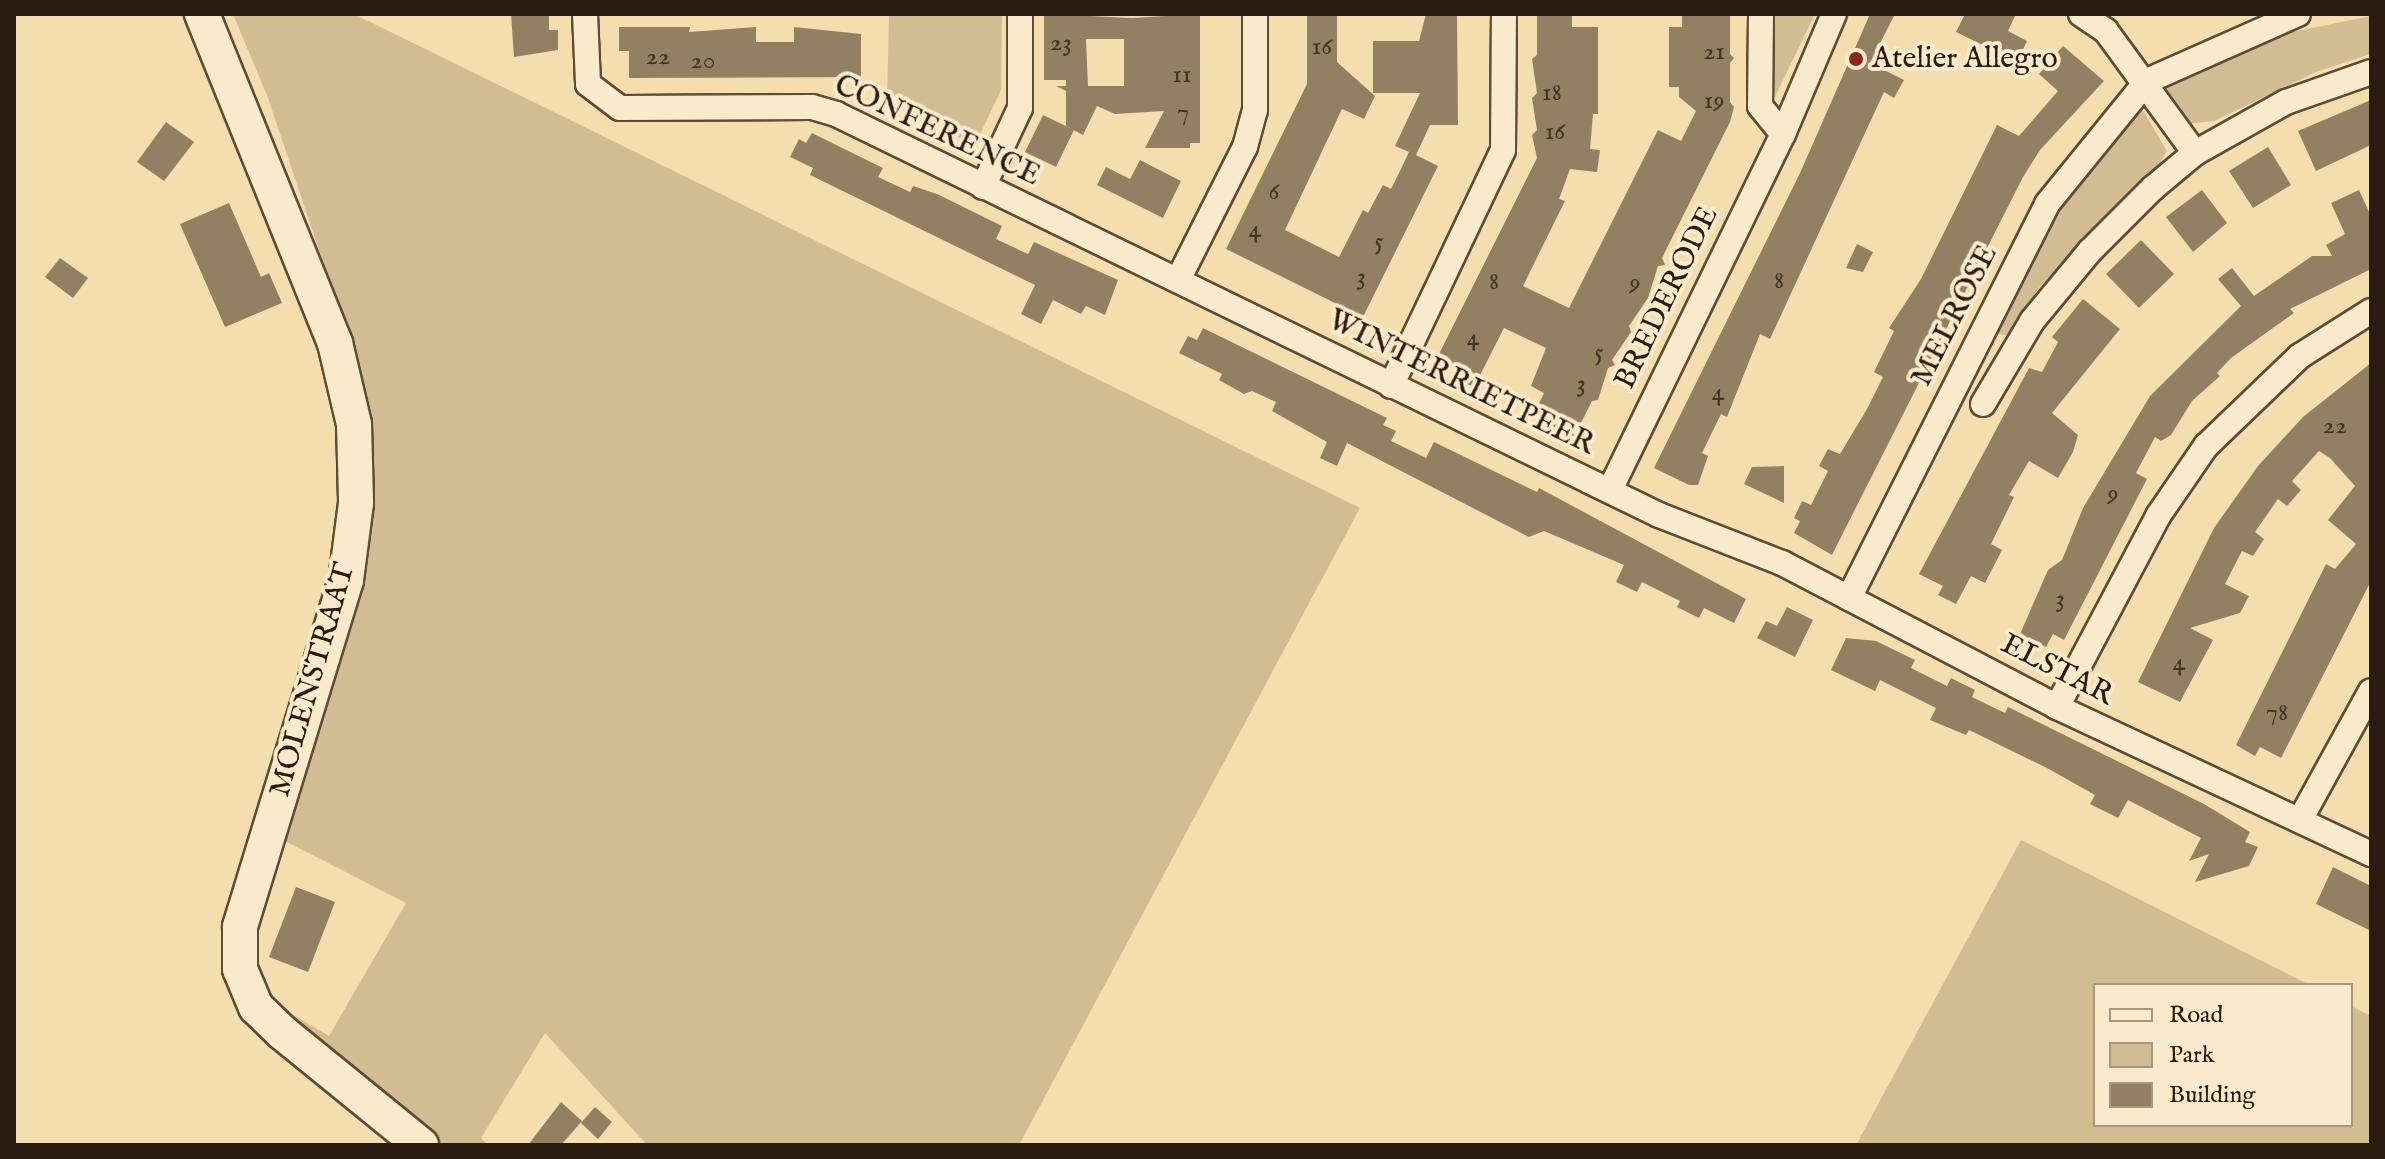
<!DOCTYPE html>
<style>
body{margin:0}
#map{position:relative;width:2385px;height:1159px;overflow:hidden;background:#f4deae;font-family:"IM FELL English",serif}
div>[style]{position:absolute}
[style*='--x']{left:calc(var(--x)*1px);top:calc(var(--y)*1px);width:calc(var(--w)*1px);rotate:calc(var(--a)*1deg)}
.green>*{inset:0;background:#d2bd93}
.building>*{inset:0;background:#938063}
.roads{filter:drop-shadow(2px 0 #5c4c38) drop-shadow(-2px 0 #5c4c38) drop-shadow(0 2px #5c4c38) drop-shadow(0 -2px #5c4c38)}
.street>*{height:24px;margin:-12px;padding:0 12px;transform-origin:12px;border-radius:12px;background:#f8eaca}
.secondary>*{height:34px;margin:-17px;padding:0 17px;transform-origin:17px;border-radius:17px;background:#f8eaca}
.dots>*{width:22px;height:22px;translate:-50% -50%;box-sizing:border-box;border:4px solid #f8eaca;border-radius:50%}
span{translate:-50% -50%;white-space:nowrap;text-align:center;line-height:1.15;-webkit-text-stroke:8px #f8eaca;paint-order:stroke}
.number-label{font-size:26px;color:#443426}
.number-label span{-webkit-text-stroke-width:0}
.poi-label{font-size:30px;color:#2a1b11}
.left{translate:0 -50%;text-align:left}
.street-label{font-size:30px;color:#2a1b11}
.frame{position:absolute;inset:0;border:16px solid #2a1b11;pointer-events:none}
.legend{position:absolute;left:2093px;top:983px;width:260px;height:144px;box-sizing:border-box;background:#f8eaca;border:2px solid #a69780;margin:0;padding:10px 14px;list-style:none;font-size:24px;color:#2a1b11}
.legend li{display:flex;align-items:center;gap:16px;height:40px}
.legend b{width:40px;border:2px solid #a69780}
</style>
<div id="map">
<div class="green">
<i style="clip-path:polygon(233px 14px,354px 14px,1360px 508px,1019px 1145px,647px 1145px,545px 1033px,481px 1138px,488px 1145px,442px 1145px,305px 1032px,290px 1013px,329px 1036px,406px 903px,283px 840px,361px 598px,372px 454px,364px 384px,268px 98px)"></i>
<i style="clip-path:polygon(889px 14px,1002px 14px,1001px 90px,975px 145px,887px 103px)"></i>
<i style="clip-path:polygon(1764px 14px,1815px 14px,1771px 105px)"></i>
<i style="clip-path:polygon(2371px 16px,2371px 54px,2316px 72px,2214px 121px,2185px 124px,2161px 89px,2191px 70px,2278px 35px)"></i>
<i style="clip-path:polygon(2139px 104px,2167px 151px,2160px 163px,2038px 289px,2010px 336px,1994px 333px,2051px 216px)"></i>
<i style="clip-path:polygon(2021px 840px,2310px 985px,2095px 985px,2095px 1125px,2351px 1125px,2351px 1006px,2371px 1016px,2371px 1145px,1856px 1145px)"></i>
</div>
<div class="building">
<i style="clip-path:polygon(511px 14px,549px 14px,549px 30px,558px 30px,558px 50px,514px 57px)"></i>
<i style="clip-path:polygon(evenodd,1044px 14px,1132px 18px,1200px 14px,1200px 143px,1190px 143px,1190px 148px,1145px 148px,1164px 111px,1115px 114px,1097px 106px,1083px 135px,1066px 126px,1066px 91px,1056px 86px,1066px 86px,1066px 80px,1044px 80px,1044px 14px,1086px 39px,1124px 39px,1124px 86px,1088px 86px,1086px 39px)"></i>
<i style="clip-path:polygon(1307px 14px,1337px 14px,1337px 62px,1375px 96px,1364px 119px,1342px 109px,1285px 230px,1339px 257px,1363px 210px,1368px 213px,1383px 185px,1391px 189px,1400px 171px,1409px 152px,1395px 146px,1420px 93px,1373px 93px,1373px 41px,1419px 41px,1426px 14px,1457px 14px,1458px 125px,1430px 125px,1416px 155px,1438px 166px,1363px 317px,1226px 249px,1307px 84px)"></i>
<i style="clip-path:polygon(1537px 14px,1572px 14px,1572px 27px,1598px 27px,1598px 114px,1593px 114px,1590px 149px,1600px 150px,1597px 172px,1570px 169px,1559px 199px,1565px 201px,1523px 286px,1569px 308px,1658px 130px,1681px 141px,1696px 111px,1679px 97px,1679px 87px,1669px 87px,1669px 27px,1682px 27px,1682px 16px,1730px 14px,1730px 54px,1734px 58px,1730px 63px,1730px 102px,1734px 107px,1730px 122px,1662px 258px,1665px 265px,1658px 266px,1648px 298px,1629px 326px,1631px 332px,1612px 360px,1615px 365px,1608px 368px,1598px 400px,1592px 401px,1574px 437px,1543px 422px,1549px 408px,1539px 403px,1544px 393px,1531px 386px,1546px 348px,1504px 328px,1474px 387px,1454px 378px,1458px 368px,1437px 358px,1537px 158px,1532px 135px,1537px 130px,1532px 98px,1537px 93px,1532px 59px,1537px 55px)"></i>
<i style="clip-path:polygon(1870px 14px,1895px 14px,1870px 63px,1904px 80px,1894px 98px,1884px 92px,1770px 339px,1760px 334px,1727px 417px,1721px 414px,1702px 453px,1708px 456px,1698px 485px,1689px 485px,1654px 468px,1800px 173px)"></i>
<i style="clip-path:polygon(1965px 14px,2016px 14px,2008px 31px,2027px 41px,2017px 62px,1956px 32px)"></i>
<i style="clip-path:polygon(619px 27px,690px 27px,689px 32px,756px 27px,756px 42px,794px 42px,794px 27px,861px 34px,861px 77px,629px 78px,629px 51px,619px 51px)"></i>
<i style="clip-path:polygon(2063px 46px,2104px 81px,2040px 150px,2023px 177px,1832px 555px,1794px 533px,1800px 521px,1794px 518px,1802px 501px,1811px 505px,1828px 471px,1819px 466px,1828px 449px,1840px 454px,1867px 409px,1883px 377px,1874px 372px,1894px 331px,1889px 328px,1921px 279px,1997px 125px,2019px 136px,2058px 91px,2039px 74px)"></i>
<i style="clip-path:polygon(2371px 100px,2371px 145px,2316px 171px,2298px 131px)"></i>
<i style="clip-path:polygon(1043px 115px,1074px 130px,1056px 167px,1025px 152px)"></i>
<i style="clip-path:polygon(166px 122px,194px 142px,164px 181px,137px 162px)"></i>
<i style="clip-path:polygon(812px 133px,883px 168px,878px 177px,910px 192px,913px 186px,937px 194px,1002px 226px,996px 239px,1028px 254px,1034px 242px,1118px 280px,1105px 315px,1086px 306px,1081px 314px,1053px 300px,1041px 324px,1021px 314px,1035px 285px,810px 175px,813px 168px,790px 157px,799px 139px,806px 143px)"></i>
<i style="clip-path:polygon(2268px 147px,2291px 185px,2253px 208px,2229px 171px)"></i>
<i style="clip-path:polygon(1140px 160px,1181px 181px,1163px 218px,1097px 185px,1106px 167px,1130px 179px)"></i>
<i style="clip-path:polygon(2202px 190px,2227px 223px,2193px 252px,2166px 217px)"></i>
<i style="clip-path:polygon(2359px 190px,2371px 216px,2371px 269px,2290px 309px,2294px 313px,2231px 358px,2217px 373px,2220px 376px,2192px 401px,2171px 435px,2161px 441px,2155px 437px,2136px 473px,2147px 479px,2064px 640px,2053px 634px,2046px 647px,2020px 634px,2048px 570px,2062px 560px,2083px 508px,2150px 396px,2241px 306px,2218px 279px,2232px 268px,2254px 296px,2312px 256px,2332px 256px,2326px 245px,2345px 234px,2331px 203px)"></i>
<i style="clip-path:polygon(229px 203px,261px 277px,269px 273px,282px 303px,225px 327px,180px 224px)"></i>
<i style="clip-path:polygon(2141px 240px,2174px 274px,2139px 308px,2106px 274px)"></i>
<i style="clip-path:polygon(1857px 244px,1873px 252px,1863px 272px,1846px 268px)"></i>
<i style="clip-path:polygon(60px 258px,88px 278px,73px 298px,45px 277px)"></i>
<i style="clip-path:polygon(2083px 299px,2120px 329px,2052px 413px,2078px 435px,2073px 452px,2058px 478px,2029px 461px,2009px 495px,2014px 497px,1991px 544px,2002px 550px,1985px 583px,1971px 576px,1956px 604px,1938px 595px,1943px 586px,1919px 574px,2029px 368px,2042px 372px,2058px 342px,2052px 337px)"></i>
<i style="clip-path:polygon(1203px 328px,1387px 418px,1383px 425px,1396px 431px,1391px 441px,1426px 458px,1434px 442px,1537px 492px,1539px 488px,1746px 599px,1734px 623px,1704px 608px,1699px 618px,1677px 607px,1680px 601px,1642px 582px,1637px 592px,1616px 582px,1624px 565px,1544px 531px,1529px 537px,1347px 443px,1337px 466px,1320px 458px,1327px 442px,1272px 411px,1276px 402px,1252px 391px,1244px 394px,1219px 380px,1222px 374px,1179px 353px,1188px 336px,1197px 340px)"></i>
<i style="clip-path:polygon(2371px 363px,2371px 581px,2281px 758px,2260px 747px,2255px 756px,2236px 745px,2326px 564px,2335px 569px,2356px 544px,2328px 520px,2355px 486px,2330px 458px,2319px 451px,2292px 481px,2301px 490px,2287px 506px,2278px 499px,2255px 532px,2264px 539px,2253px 556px,2242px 551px,2225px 584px,2249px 596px,2240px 613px,2190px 628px,2213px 640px,2180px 702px,2138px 682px,2214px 528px,2258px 466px,2303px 417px)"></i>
<i style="clip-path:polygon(1784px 466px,1784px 503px,1744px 484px,1752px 467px)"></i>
<i style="clip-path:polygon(1787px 607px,1813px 620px,1795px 657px,1757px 638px,1766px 621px,1777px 626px)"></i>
<i style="clip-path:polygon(1846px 638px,1876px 641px,1915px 660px,1911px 668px,1947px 686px,1951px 678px,1975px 690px,1972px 697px,2005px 713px,2008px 707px,2204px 804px,2250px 832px,2245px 842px,2258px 847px,2249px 866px,2195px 882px,2209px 854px,2189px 861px,2201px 838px,2128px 800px,2118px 818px,2090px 804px,2095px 795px,2047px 768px,1969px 730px,1966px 735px,1930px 720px,1936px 708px,1880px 680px,1875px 691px,1831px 670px)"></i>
<i style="clip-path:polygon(2333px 867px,2371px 886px,2371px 931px,2316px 904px)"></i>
<i style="clip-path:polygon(296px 887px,335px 902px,308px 972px,269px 957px)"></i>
<i style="clip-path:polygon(561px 1102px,582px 1121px,561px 1145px,528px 1145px)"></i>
<i style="clip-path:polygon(595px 1107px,612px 1122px,598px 1139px,581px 1123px)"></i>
</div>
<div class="roads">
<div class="street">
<i style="--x:585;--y:14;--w:70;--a:87.5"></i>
<i style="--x:588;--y:84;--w:40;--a:37"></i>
<i style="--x:620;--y:108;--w:192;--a:-0.3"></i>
<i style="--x:812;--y:107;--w:25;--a:16"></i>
<i style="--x:836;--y:114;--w:915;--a:25.98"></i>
<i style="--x:1659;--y:515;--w:132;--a:21.3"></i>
<i style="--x:1782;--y:563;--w:310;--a:27.6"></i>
<i style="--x:2057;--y:707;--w:347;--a:25.1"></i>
<i style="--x:1761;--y:14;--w:92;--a:90.6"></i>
<i style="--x:1760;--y:106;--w:36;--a:51"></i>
<i style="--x:2081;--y:14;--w:30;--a:34"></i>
<i style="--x:2106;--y:31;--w:151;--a:53.9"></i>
<i style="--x:983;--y:187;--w:87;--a:-64.9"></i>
<i style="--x:1020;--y:108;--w:94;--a:-90"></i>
<i style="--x:1178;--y:280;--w:149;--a:-63.3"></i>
<i style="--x:1245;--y:147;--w:38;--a:-75"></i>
<i style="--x:1255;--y:110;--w:96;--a:-90"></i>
<i style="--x:1391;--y:386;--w:261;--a:-64.6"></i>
<i style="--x:1503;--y:150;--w:136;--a:-89.6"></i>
<i style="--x:1983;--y:404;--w:96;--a:-59.4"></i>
<i style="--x:2032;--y:321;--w:91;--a:-50.4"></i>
<i style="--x:2090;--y:251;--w:89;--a:-45"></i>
<i style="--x:2153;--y:188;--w:55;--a:-39.8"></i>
<i style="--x:2195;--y:153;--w:104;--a:-29.3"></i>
<i style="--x:2286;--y:102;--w:90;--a:-19.4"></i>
<i style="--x:1610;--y:490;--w:396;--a:-64.1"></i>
<i style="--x:1783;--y:134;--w:130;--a:-67"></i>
<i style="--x:1849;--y:598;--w:441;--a:-63.3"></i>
<i style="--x:2047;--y:204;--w:159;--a:-50.9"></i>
<i style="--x:2147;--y:81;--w:165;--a:-23.9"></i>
<i style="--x:2057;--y:707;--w:216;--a:-62.1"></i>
<i style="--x:2158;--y:516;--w:85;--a:-55.6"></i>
<i style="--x:2206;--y:446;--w:130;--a:-43.8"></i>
<i style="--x:2300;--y:356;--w:84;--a:-32.4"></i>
<i style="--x:2300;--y:820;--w:147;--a:-61.2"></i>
</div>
<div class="secondary">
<i style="--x:202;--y:14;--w:355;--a:68"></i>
<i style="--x:335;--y:343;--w:83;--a:76.8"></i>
<i style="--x:354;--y:424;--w:79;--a:88.5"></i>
<i style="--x:356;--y:503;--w:78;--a:97.4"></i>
<i style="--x:346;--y:580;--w:363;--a:107"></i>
<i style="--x:240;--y:927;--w:42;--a:90"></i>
<i style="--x:240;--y:969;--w:41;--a:67.2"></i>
<i style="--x:256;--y:1007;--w:37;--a:44"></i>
<i style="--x:283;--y:1033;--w:178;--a:39.1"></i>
</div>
</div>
<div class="dots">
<i style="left:1856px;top:59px;background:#8f2418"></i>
</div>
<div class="number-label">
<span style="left:1061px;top:43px">23</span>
<span style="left:1322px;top:47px">16</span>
<span style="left:1714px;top:52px">21</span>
<span style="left:658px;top:57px">22</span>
<span style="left:703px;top:61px">20</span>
<span style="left:1182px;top:75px">11</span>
<span style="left:1552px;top:93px">18</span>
<span style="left:1714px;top:101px">19</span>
<span style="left:1183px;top:113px">7</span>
<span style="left:1555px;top:132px">16</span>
<span style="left:1274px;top:192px">6</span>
<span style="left:1255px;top:230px">4</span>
<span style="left:1379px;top:242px">5</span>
<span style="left:1361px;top:277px">3</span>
<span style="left:1779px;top:281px">8</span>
<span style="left:1494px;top:282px">8</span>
<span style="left:1635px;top:283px">9</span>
<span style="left:1473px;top:338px">4</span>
<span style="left:1599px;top:353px">5</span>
<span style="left:1581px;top:384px">3</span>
<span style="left:1718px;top:393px">4</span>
<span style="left:2335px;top:426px">22</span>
<span style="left:2113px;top:494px">9</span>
<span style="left:2060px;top:599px">3</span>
<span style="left:2179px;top:663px">4</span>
<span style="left:2277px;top:713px">78</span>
</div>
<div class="poi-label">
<span class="left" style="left:1872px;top:59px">Atelier Allegro</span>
</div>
<div class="street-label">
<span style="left:937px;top:131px;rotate:25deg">CONFERENCE</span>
<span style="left:1667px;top:298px;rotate:-64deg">BREDERODE</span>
<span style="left:1955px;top:316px;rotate:-63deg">MELROSE</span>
<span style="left:1461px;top:383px;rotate:26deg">WINTERRIETPEER</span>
<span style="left:2057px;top:670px;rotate:27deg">ELSTAR</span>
<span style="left:313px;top:680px;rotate:-74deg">MOLENSTRAAT</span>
</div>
<div class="frame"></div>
<ul class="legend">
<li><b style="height:10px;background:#f8eaca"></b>Road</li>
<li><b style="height:22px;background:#d2bd93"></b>Park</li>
<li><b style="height:22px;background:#938063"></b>Building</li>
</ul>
</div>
